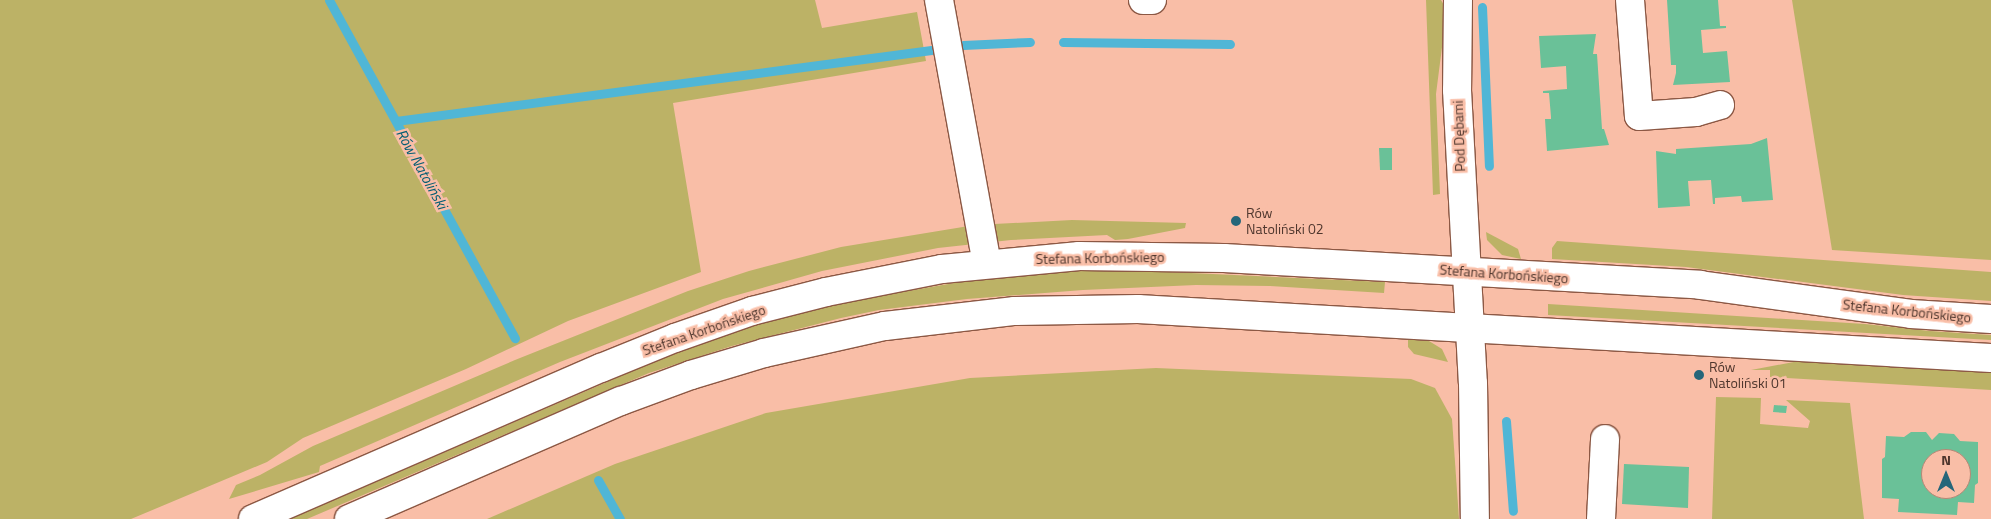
<!DOCTYPE html>
<meta charset="utf-8">
<style>
body{margin:0}
#map{position:relative;width:1991px;height:519px;overflow:hidden;background:#f9bea7;font-family:"Titillium Web",sans-serif}
div>[style]{position:absolute}
[style*='--x']{left:calc(var(--x)*1px);top:calc(var(--y)*1px);width:calc(var(--w)*1px);rotate:calc(var(--a)*1deg)}
.green>*{inset:0;background:#bcb266}
.stream>*{height:9px;margin:-4.5px;padding:0 4.5px;transform-origin:4.5px;border-radius:4.5px;background:#50b6d6}
.building>*{inset:0;background:#6ac198}
.roads{filter:drop-shadow(1px 0 #8c5844) drop-shadow(-1px 0 #8c5844) drop-shadow(0 1px #8c5844) drop-shadow(0 -1px #8c5844)}
.minor>*{height:28px;margin:-14px;padding:0 14px;transform-origin:14px;border-radius:14px;background:#fff}
.dots>*{width:14px;height:14px;translate:-50% -50%;box-sizing:border-box;border:2px solid #f9bea7;border-radius:50%}
span{translate:-50% -50%;white-space:nowrap;text-align:center;line-height:1.15;-webkit-text-stroke:5px #f9bea7;paint-order:stroke}
.street-label{font-size:14px;color:#4e362d}
.poi-label{font-size:14px;color:#4e362d}
.left{translate:0 -50%;text-align:left}
.water-label{font-size:15px;color:#055e74;font-style:italic}
.north{position:absolute;left:1921px;top:449px;width:50px;height:50px;box-sizing:border-box;background:#f9bea7;border:1px solid #b58876;border-radius:50%;rotate:0deg;font-size:14px;font-weight:700;line-height:20px;text-align:center;color:#4e362d}
.north::after{content:'';display:block;margin:auto;width:18px;height:22px;background:#25667a;clip-path:polygon(50% 0,100% 100%,50% 72%,0 100%)}
</style>
<div id="map">
<div class="green">
<i style="clip-path:polygon(0 0,815px 0,822px 28px,917px 12px,926px 61px,673px 103px,701px 272px,568px 321px,466px 369px,303px 438px,267px 462px,131px 519px,0 519px)"></i>
<i style="clip-path:polygon(1426px 0,1441px 0,1445px 7px,1445px 24px,1436px 94px,1440px 194px,1433px 195px)"></i>
<i style="clip-path:polygon(1792px 0,1991px 0,1991px 260px,1832px 250px)"></i>
<i style="clip-path:polygon(1072px 220px,1186px 223px,1185px 228px,1128px 239px,1115px 240px,1107px 235px,1011px 240px,938px 248px,822px 271px,723px 299px,560px 362px,320px 466px,319px 472px,229px 499px,236px 485px,260px 475px,313px 446px,515px 360px,688px 291px,749px 271px,841px 247px,975px 225px)"></i>
<i style="clip-path:polygon(1486px 232px,1518px 249px,1521px 259px,1502px 255px,1487px 240px)"></i>
<i style="clip-path:polygon(1557px 241px,1991px 272px,1991px 301px,1903px 295px,1686px 267px,1552px 259px,1552px 248px)"></i>
<i style="clip-path:polygon(1126px 270px,1385px 282px,1384px 293px,1270px 286px,1196px 285px,1083px 290px,967px 299px,879px 310px,841px 318px,732px 346px,649px 373px,307px 519px,290px 519px,658px 360px,752px 326px,839px 303px,977px 279px,1044px 272px)"></i>
<i style="clip-path:polygon(1548px 304px,1865px 324px,1930px 331px,1991px 335px,1991px 340px,1548px 315px)"></i>
<i style="clip-path:polygon(1408px 339px,1429px 341px,1442px 349px,1448px 362px,1414px 354px,1408px 347px)"></i>
<i style="clip-path:polygon(1799px 361px,1991px 373px,1991px 390px,1770px 377px,1770px 370px,1751px 370px)"></i>
<i style="clip-path:polygon(1156px 368px,1411px 379px,1435px 388px,1452px 419px,1459px 519px,487px 519px,615px 464px,766px 413px,970px 378px)"></i>
<i style="clip-path:polygon(1716px 397px,1761px 398px,1760px 424px,1808px 428px,1810px 421px,1786px 400px,1850px 403px,1864px 519px,1712px 519px)"></i>
</div>
<div class="stream">
<i style="--x:329;--y:0;--w:386;--a:61.2"></i>
<i style="--x:1482;--y:7;--w:159;--a:87.5"></i>
<i style="--x:1063;--y:42;--w:167;--a:0.7"></i>
<i style="--x:963;--y:45;--w:67;--a:-2.6"></i>
<i style="--x:396;--y:121;--w:540;--a:-7.56"></i>
<i style="--x:1506;--y:421;--w:90;--a:85.6"></i>
<i style="--x:598;--y:480;--w:45;--a:60.6"></i>
</div>
<div class="building">
<i style="clip-path:polygon(1667px 0,1718px 0,1720px 26px,1726px 26px,1726px 28px,1701px 30px,1703px 53px,1727px 51px,1730px 82px,1673px 85px,1676px 73px,1676px 65px,1671px 65px)"></i>
<i style="clip-path:polygon(1596px 34px,1593px 54px,1597px 54px,1602px 129px,1604px 129px,1609px 145px,1547px 151px,1545px 119px,1551px 119px,1551px 117px,1549px 93px,1543px 93px,1543px 91px,1567px 89px,1566px 66px,1541px 68px,1539px 36px)"></i>
<i style="clip-path:polygon(1767px 138px,1773px 200px,1742px 202px,1741px 196px,1715px 198px,1715px 204px,1713px 204px,1711px 180px,1688px 181px,1690px 206px,1658px 208px,1656px 151px,1676px 154px,1676px 149px,1751px 144px)"></i>
<i style="clip-path:polygon(1379px 148px,1392px 148px,1392px 170px,1380px 170px)"></i>
<i style="clip-path:polygon(1774px 405px,1787px 406px,1786px 413px,1773px 412px)"></i>
<i style="clip-path:polygon(evenodd,1911px 432px,1926px 432px,1932px 440px,1939px 433px,1954px 434px,1960px 441px,1978px 442px,1978px 483px,1975px 485px,1974px 503px,1958px 502px,1957px 515px,1898px 512px,1899px 499px,1882px 498px,1882px 459px,1885px 457px,1886px 436px,1904px 437px,1911px 432px,1931px 459px,1961px 459px,1961px 489px,1931px 489px,1931px 459px)"></i>
<i style="clip-path:polygon(1624px 464px,1689px 467px,1688px 508px,1622px 504px)"></i>
</div>
<div class="roads">
<div class="minor">
<i style="--x:939;--y:0;--w:268;--a:79.7"></i>
<i style="--x:1143;--y:0;--w:9;--a:0"></i>
<i style="--x:1458;--y:0;--w:90;--a:90.6"></i>
<i style="--x:1457;--y:90;--w:293;--a:86.9"></i>
<i style="--x:1473;--y:383;--w:136;--a:89.2"></i>
<i style="--x:1630;--y:0;--w:116;--a:85.6"></i>
<i style="--x:1639;--y:116;--w:57;--a:-4"></i>
<i style="--x:1696;--y:112;--w:25;--a:-16"></i>
<i style="--x:253;--y:519;--w:379;--a:-23.5"></i>
<i style="--x:601;--y:368;--w:80;--a:-22.1"></i>
<i style="--x:675;--y:338;--w:82;--a:-19.3"></i>
<i style="--x:752;--y:311;--w:76;--a:-14.4"></i>
<i style="--x:826;--y:292;--w:118;--a:-11.2"></i>
<i style="--x:942;--y:269;--w:138;--a:-5.4"></i>
<i style="--x:1079;--y:256;--w:145;--a:0.8"></i>
<i style="--x:1224;--y:258;--w:477;--a:3.2"></i>
<i style="--x:1700;--y:285;--w:213;--a:7.8"></i>
<i style="--x:1911;--y:314;--w:80;--a:3.6"></i>
<i style="--x:349;--y:519;--w:296;--a:-23.5"></i>
<i style="--x:621;--y:401;--w:75;--a:-20.4"></i>
<i style="--x:691;--y:375;--w:76;--a:-16.8"></i>
<i style="--x:764;--y:353;--w:124;--a:-12.6"></i>
<i style="--x:885;--y:326;--w:131;--a:-6.6"></i>
<i style="--x:1015;--y:311;--w:123;--a:-0.9"></i>
<i style="--x:1138;--y:309;--w:854;--a:3.29"></i>
<i style="--x:1601;--y:519;--w:80;--a:-87.1"></i>
</div>
</div>
<div class="dots">
<i style="left:1236px;top:221px;background:#25667a"></i>
<i style="left:1699px;top:375px;background:#25667a"></i>
</div>
<div class="street-label">
<span style="left:1459px;top:136px;rotate:-92deg">Pod Dębami</span>
<span style="left:1100px;top:258px;rotate:-1deg">Stefana Korbońskiego</span>
<span style="left:1504px;top:274px;rotate:4deg">Stefana Korbońskiego</span>
<span style="left:1907px;top:311px;rotate:6deg">Stefana Korbońskiego</span>
<span style="left:704px;top:330px;rotate:-19deg">Stefana Korbońskiego</span>
</div>
<div class="poi-label">
<span class="left" style="left:1246px;top:221px">Rów<br>Natoliński 02</span>
<span class="left" style="left:1709px;top:375px">Rów<br>Natoliński 01</span>
</div>
<div class="water-label">
<span style="left:422px;top:169px;rotate:61deg">Rów Natoliński</span>
</div>
<div class="north">N</div>
</div>
